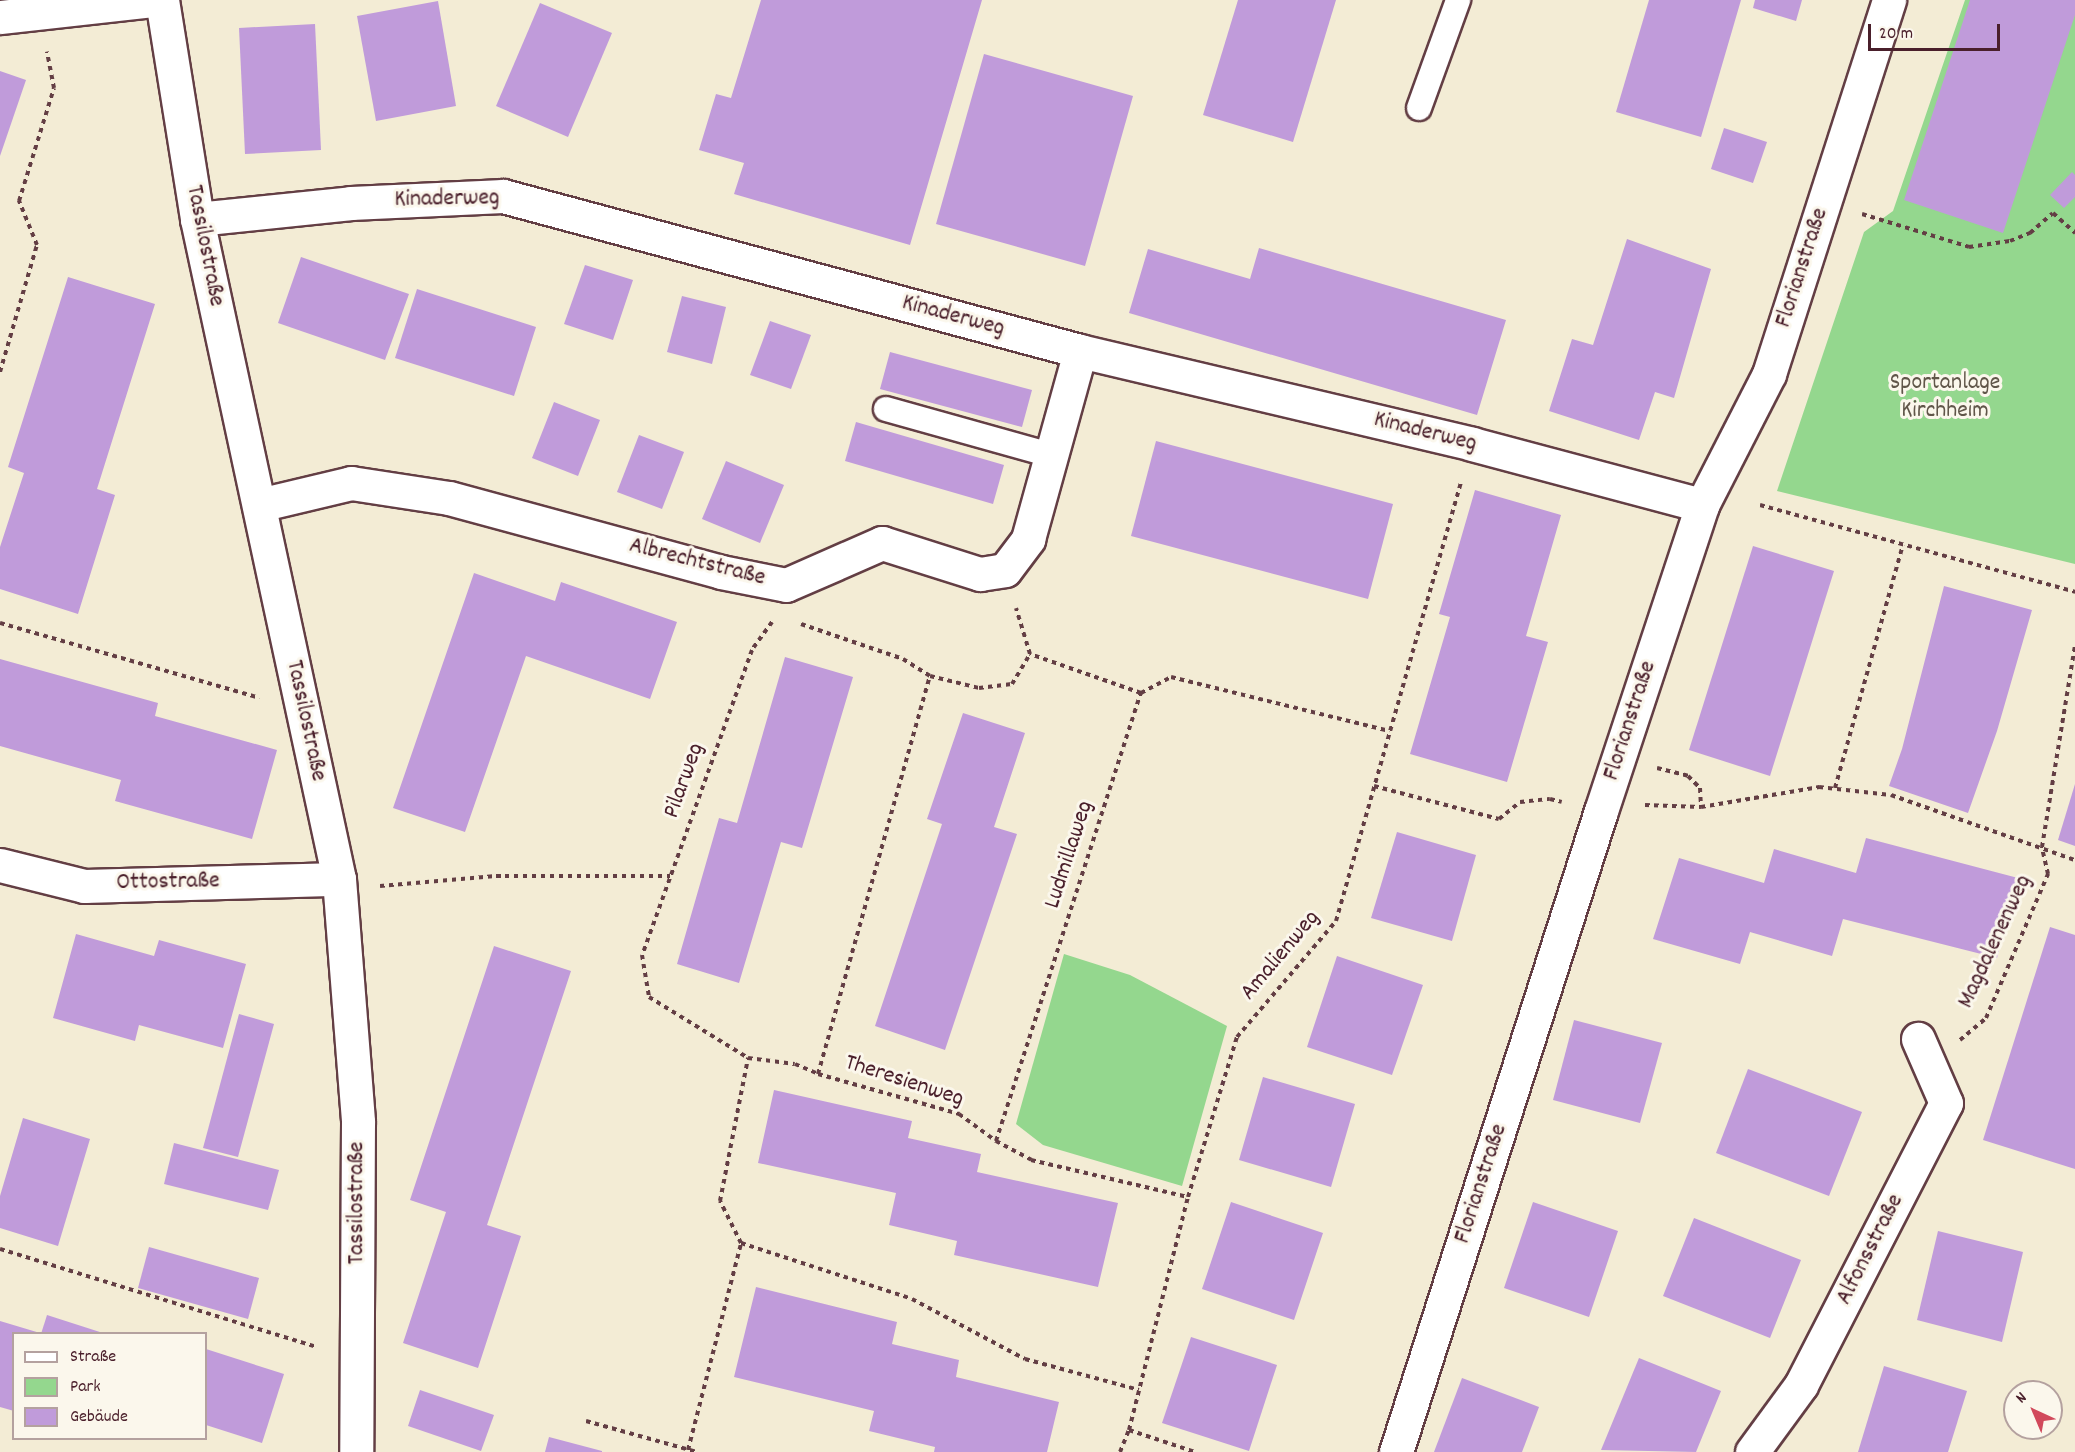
<!DOCTYPE html>
<meta charset="utf-8">
<style>
body{margin:0}
#map{position:relative;width:2075px;height:1452px;overflow:hidden;background:#f3ecd5;font-family:Dekko,sans-serif}
div>[style]{position:absolute}
[style*='--x']{left:calc(var(--x)*1px);top:calc(var(--y)*1px);width:calc(var(--w)*1px);rotate:calc(var(--a)*1deg)}
.green>*{inset:0;background:#94d78e}
.building>*{inset:0;background:#c09bda}
.path>*{height:4px;margin-top:-2px;transform-origin:0;background:repeating-linear-gradient(90deg,#633e44 0 4.5px,transparent 0 9px)}
.roads{filter:drop-shadow(2px 0 #633e44) drop-shadow(-2px 0 #633e44) drop-shadow(0 2px #633e44) drop-shadow(0 -2px #633e44)}
.lane>*{height:24px;margin:-12px;padding:0 12px;transform-origin:12px;border-radius:12px;background:#fff}
.street>*{height:33px;margin:-16.5px;padding:0 16.5px;transform-origin:16.5px;border-radius:16.5px;background:#fff}
span{translate:-50% -50%;white-space:nowrap;text-align:center;line-height:1.15;-webkit-text-stroke:6px #fbf7ec;paint-order:stroke}
.street-label{font-size:24px;color:#4a1f2b}
.park-label{font-size:24px;color:#605649}
.legend{position:absolute;left:12px;top:1332px;width:195px;height:108px;box-sizing:border-box;background:#fbf7ec;border:2px solid #b4a19f;margin:0;padding:8px 10px;list-style:none;font-size:18px;color:#4a1f2b}
.legend li{display:flex;align-items:center;gap:12px;height:30px}
.legend b{width:30px;border:2px solid #b4a19f}
.north{position:absolute;left:2003px;top:1380px;width:60px;height:60px;box-sizing:border-box;background:#fbf7ec;border:2px solid #b4a19f;border-radius:50%;rotate:316deg;font-size:16px;font-weight:700;line-height:24px;text-align:center;color:#4a1f2b}
.north::after{content:'';display:block;margin:auto;width:21px;height:27px;background:#d1495b;clip-path:polygon(50% 0,100% 100%,50% 72%,0 100%)}
.scale{position:absolute;left:1868px;top:24px;width:132px;height:27px;box-sizing:border-box;border:3px solid #4a1f2b;border-top:0;padding-left:8px;font-size:18px;line-height:21px;white-space:nowrap;color:#4a1f2b;-webkit-text-stroke:4px #fbf7ec;paint-order:stroke}
</style>
<div id="map">
<div class="green">
<i style="clip-path:polygon(1965px 0,2075px 0,2075px 564px,1777px 491px,1864px 232px,1893px 211px)"></i>
<i style="clip-path:polygon(1064px 954px,1130px 975px,1227px 1026px,1182px 1186px,1043px 1145px,1016px 1124px)"></i>
</div>
<div class="building">
<i style="clip-path:polygon(761px 0,982px 0,910px 245px,734px 194px,744px 163px,699px 150px,716px 94px,731px 98px)"></i>
<i style="clip-path:polygon(1238px 0,1336px 0,1293px 142px,1203px 115px)"></i>
<i style="clip-path:polygon(1649px 0,1741px 0,1701px 137px,1616px 112px)"></i>
<i style="clip-path:polygon(1755px 0,1802px 0,1796px 21px,1753px 8px)"></i>
<i style="clip-path:polygon(1970px 0,2075px 0,2075px 15px,2003px 233px,1904px 200px)"></i>
<i style="clip-path:polygon(438px 1px,456px 106px,376px 121px,357px 16px)"></i>
<i style="clip-path:polygon(540px 3px,612px 33px,568px 137px,496px 106px)"></i>
<i style="clip-path:polygon(315px 24px,321px 150px,245px 154px,239px 28px)"></i>
<i style="clip-path:polygon(984px 54px,1133px 96px,1085px 266px,936px 224px)"></i>
<i style="clip-path:polygon(0 71px,26px 80px,0 156px)"></i>
<i style="clip-path:polygon(1724px 128px,1767px 142px,1753px 183px,1711px 169px)"></i>
<i style="clip-path:polygon(2072px 172px,2075px 175px,2075px 197px,2064px 208px,2050px 195px)"></i>
<i style="clip-path:polygon(1627px 239px,1711px 269px,1674px 398px,1655px 392px,1639px 440px,1549px 411px,1572px 339px,1593px 345px)"></i>
<i style="clip-path:polygon(1259px 248px,1506px 320px,1477px 415px,1129px 313px,1148px 249px,1250px 279px)"></i>
<i style="clip-path:polygon(301px 257px,409px 294px,385px 360px,278px 323px)"></i>
<i style="clip-path:polygon(585px 265px,633px 280px,613px 340px,564px 324px)"></i>
<i style="clip-path:polygon(68px 277px,155px 304px,97px 489px,115px 495px,78px 614px,0 589px,0 547px,24px 473px,8px 467px)"></i>
<i style="clip-path:polygon(417px 289px,536px 327px,514px 396px,395px 358px)"></i>
<i style="clip-path:polygon(682px 296px,726px 307px,712px 364px,667px 352px)"></i>
<i style="clip-path:polygon(770px 321px,811px 335px,791px 389px,750px 375px)"></i>
<i style="clip-path:polygon(890px 352px,1032px 390px,1022px 427px,880px 389px)"></i>
<i style="clip-path:polygon(554px 402px,600px 420px,578px 476px,532px 458px)"></i>
<i style="clip-path:polygon(856px 422px,1004px 465px,993px 504px,845px 461px)"></i>
<i style="clip-path:polygon(639px 435px,684px 452px,662px 509px,617px 492px)"></i>
<i style="clip-path:polygon(1156px 441px,1393px 504px,1368px 599px,1131px 536px)"></i>
<i style="clip-path:polygon(726px 461px,784px 485px,760px 543px,702px 519px)"></i>
<i style="clip-path:polygon(1475px 490px,1561px 515px,1526px 636px,1548px 642px,1507px 782px,1410px 754px,1450px 617px,1439px 614px)"></i>
<i style="clip-path:polygon(1753px 546px,1834px 571px,1770px 776px,1689px 750px)"></i>
<i style="clip-path:polygon(474px 573px,555px 601px,561px 582px,677px 622px,650px 699px,526px 656px,465px 832px,393px 808px)"></i>
<i style="clip-path:polygon(1944px 586px,2032px 610px,1997px 731px,1968px 813px,1889px 786px,1902px 749px)"></i>
<i style="clip-path:polygon(785px 657px,853px 677px,802px 848px,781px 842px,739px 983px,677px 964px,719px 818px,737px 823px)"></i>
<i style="clip-path:polygon(0 659px,158px 703px,155px 716px,277px 750px,252px 839px,115px 801px,121px 780px,0 746px)"></i>
<i style="clip-path:polygon(963px 713px,1025px 733px,994px 827px,1017px 834px,945px 1050px,875px 1026px,942px 824px,927px 819px)"></i>
<i style="clip-path:polygon(2075px 784px,2075px 846px,2058px 840px)"></i>
<i style="clip-path:polygon(1397px 832px,1476px 855px,1452px 941px,1371px 918px)"></i>
<i style="clip-path:polygon(1866px 838px,2018px 878px,1997px 958px,1843px 919px,1832px 956px,1750px 932px,1740px 964px,1653px 939px,1679px 858px,1764px 883px,1774px 849px,1856px 873px)"></i>
<i style="clip-path:polygon(2050px 927px,2075px 935px,2075px 1169px,1983px 1140px)"></i>
<i style="clip-path:polygon(76px 934px,154px 956px,159px 940px,246px 964px,223px 1048px,139px 1025px,135px 1041px,53px 1018px)"></i>
<i style="clip-path:polygon(494px 946px,571px 971px,487px 1225px,521px 1236px,478px 1368px,403px 1343px,446px 1212px,410px 1200px)"></i>
<i style="clip-path:polygon(1337px 956px,1423px 985px,1392px 1075px,1307px 1047px)"></i>
<i style="clip-path:polygon(239px 1014px,274px 1024px,238px 1157px,203px 1148px)"></i>
<i style="clip-path:polygon(1574px 1020px,1662px 1043px,1640px 1123px,1553px 1100px)"></i>
<i style="clip-path:polygon(1748px 1069px,1862px 1112px,1829px 1196px,1716px 1153px)"></i>
<i style="clip-path:polygon(1263px 1077px,1355px 1104px,1331px 1187px,1239px 1160px)"></i>
<i style="clip-path:polygon(774px 1090px,912px 1121px,908px 1138px,981px 1154px,977px 1172px,1118px 1203px,1098px 1287px,954px 1255px,957px 1241px,889px 1225px,896px 1193px,758px 1163px)"></i>
<i style="clip-path:polygon(23px 1118px,90px 1139px,58px 1246px,0 1228px,0 1196px)"></i>
<i style="clip-path:polygon(174px 1143px,279px 1170px,268px 1210px,164px 1184px)"></i>
<i style="clip-path:polygon(1231px 1202px,1323px 1233px,1294px 1320px,1202px 1289px)"></i>
<i style="clip-path:polygon(1533px 1202px,1618px 1231px,1589px 1317px,1504px 1288px)"></i>
<i style="clip-path:polygon(1694px 1218px,1801px 1260px,1770px 1338px,1663px 1296px)"></i>
<i style="clip-path:polygon(1938px 1231px,2023px 1252px,2002px 1342px,1917px 1320px)"></i>
<i style="clip-path:polygon(149px 1247px,259px 1278px,248px 1319px,138px 1288px)"></i>
<i style="clip-path:polygon(756px 1287px,897px 1322px,892px 1344px,959px 1360px,956px 1377px,1059px 1402px,1047px 1452px,934px 1452px,935px 1447px,869px 1431px,874px 1411px,734px 1377px)"></i>
<i style="clip-path:polygon(47px 1315px,103px 1333px,103px 1334px,41px 1334px)"></i>
<i style="clip-path:polygon(0 1321px,40px 1333px,14px 1334px,14px 1411px,0 1407px)"></i>
<i style="clip-path:polygon(1191px 1337px,1277px 1365px,1249px 1451px,1162px 1423px)"></i>
<i style="clip-path:polygon(206px 1349px,284px 1374px,262px 1443px,206px 1425px)"></i>
<i style="clip-path:polygon(1639px 1358px,1721px 1391px,1696px 1452px,1601px 1450px)"></i>
<i style="clip-path:polygon(1884px 1366px,1967px 1391px,1948px 1452px,1858px 1452px)"></i>
<i style="clip-path:polygon(1462px 1378px,1539px 1407px,1522px 1452px,1434px 1452px)"></i>
<i style="clip-path:polygon(420px 1390px,494px 1415px,481px 1451px,408px 1426px)"></i>
<i style="clip-path:polygon(549px 1437px,602px 1451px,602px 1452px,545px 1452px)"></i>
</div>
<div class="path">
<i style="--x:1862;--y:214;--w:112;--a:17.1"></i>
<i style="--x:1969;--y:247;--w:41;--a:-8.3"></i>
<i style="--x:2010;--y:241;--w:22;--a:-22"></i>
<i style="--x:2030;--y:233;--w:30;--a:-41"></i>
<i style="--x:2053;--y:213;--w:30;--a:42"></i>
<i style="--x:0;--y:372;--w:132;--a:-73.8"></i>
<i style="--x:37;--y:245;--w:48;--a:-112.2"></i>
<i style="--x:19;--y:201;--w:118;--a:-72.8"></i>
<i style="--x:54;--y:88;--w:37;--a:-101"></i>
<i style="--x:1760;--y:505;--w:327;--a:15.4"></i>
<i style="--x:772;--y:622;--w:34;--a:126"></i>
<i style="--x:752;--y:650;--w:324;--a:109.8"></i>
<i style="--x:642;--y:955;--w:43;--a:80.5"></i>
<i style="--x:649;--y:997;--w:116;--a:31.6"></i>
<i style="--x:748;--y:1058;--w:47;--a:7.3"></i>
<i style="--x:795;--y:1064;--w:25;--a:23"></i>
<i style="--x:818;--y:1074;--w:147;--a:15.8"></i>
<i style="--x:959;--y:1114;--w:46;--a:36.1"></i>
<i style="--x:996;--y:1141;--w:40;--a:28"></i>
<i style="--x:1031;--y:1160;--w:161;--a:13.3"></i>
<i style="--x:0;--y:623;--w:270;--a:16.1"></i>
<i style="--x:801;--y:624;--w:108;--a:18.9"></i>
<i style="--x:903;--y:659;--w:32;--a:32"></i>
<i style="--x:1141;--y:693;--w:34;--a:-28"></i>
<i style="--x:1171;--y:677;--w:225;--a:13.9"></i>
<i style="--x:1657;--y:768;--w:32;--a:14"></i>
<i style="--x:1688;--y:776;--w:17;--a:45"></i>
<i style="--x:1700;--y:788;--w:19;--a:87"></i>
<i style="--x:1374;--y:786;--w:129;--a:14.8"></i>
<i style="--x:1499;--y:819;--w:27;--a:-39"></i>
<i style="--x:1520;--y:802;--w:30;--a:-6"></i>
<i style="--x:1550;--y:799;--w:12;--a:14"></i>
<i style="--x:1835;--y:788;--w:252;--a:-74.4"></i>
<i style="--x:1645;--y:805;--w:56;--a:2"></i>
<i style="--x:1701;--y:807;--w:120;--a:-9.6"></i>
<i style="--x:1819;--y:787;--w:72;--a:6.3"></i>
<i style="--x:1891;--y:795;--w:195;--a:19.5"></i>
<i style="--x:380;--y:886;--w:116;--a:-4.9"></i>
<i style="--x:496;--y:876;--w:174;--a:0"></i>
<i style="--x:1960;--y:1040;--w:34;--a:-40"></i>
<i style="--x:1986;--y:1018;--w:157;--a:-66.7"></i>
<i style="--x:2048;--y:874;--w:28;--a:-103"></i>
<i style="--x:2042;--y:847;--w:204;--a:-80.7"></i>
<i style="--x:818;--y:1074;--w:413;--a:-74.3"></i>
<i style="--x:930;--y:676;--w:50;--a:13.8"></i>
<i style="--x:979;--y:688;--w:33;--a:-7"></i>
<i style="--x:1012;--y:684;--w:35;--a:-59"></i>
<i style="--x:996;--y:1141;--w:471;--a:-72.1"></i>
<i style="--x:1141;--y:693;--w:118;--a:-160.6"></i>
<i style="--x:1030;--y:654;--w:48;--a:-106.9"></i>
<i style="--x:741;--y:1243;--w:180;--a:18.1"></i>
<i style="--x:912;--y:1299;--w:128;--a:28"></i>
<i style="--x:1025;--y:1359;--w:118;--a:15.2"></i>
<i style="--x:0;--y:1249;--w:332;--a:17.2"></i>
<i style="--x:586;--y:1421;--w:115;--a:15.6"></i>
<i style="--x:1129;--y:1430;--w:70;--a:18.4"></i>
<i style="--x:688;--y:1450;--w:214;--a:-75.6"></i>
<i style="--x:741;--y:1243;--w:47;--a:-116.6"></i>
<i style="--x:720;--y:1201;--w:146;--a:-78.9"></i>
<i style="--x:1120;--y:1452;--w:24;--a:-68"></i>
<i style="--x:1129;--y:1430;--w:240;--a:-75.8"></i>
<i style="--x:1188;--y:1197;--w:167;--a:-73"></i>
<i style="--x:1237;--y:1037;--w:153;--a:-49.5"></i>
<i style="--x:1336;--y:921;--w:456;--a:-74.1"></i>
</div>
<div class="roads">
<div class="lane">
<i style="--x:1419;--y:108;--w:115;--a:-70.1"></i>
<i style="--x:886;--y:409;--w:171;--a:15.6"></i>
</div>
<div class="street">
<i style="--x:162;--y:0;--w:222;--a:80.9"></i>
<i style="--x:197;--y:219;--w:675;--a:77.86"></i>
<i style="--x:339;--y:879;--w:244;--a:85.5"></i>
<i style="--x:358;--y:1122;--w:330;--a:90.3"></i>
<i style="--x:0;--y:17;--w:155;--a:-6.3"></i>
<i style="--x:197;--y:219;--w:155;--a:-5.9"></i>
<i style="--x:351;--y:203;--w:152;--a:-2.6"></i>
<i style="--x:503;--y:196;--w:597;--a:15.04"></i>
<i style="--x:1080;--y:351;--w:403;--a:13.3"></i>
<i style="--x:1472;--y:444;--w:238;--a:14.9"></i>
<i style="--x:259;--y:505;--w:95;--a:-13.4"></i>
<i style="--x:351;--y:483;--w:99;--a:8.7"></i>
<i style="--x:449;--y:498;--w:282;--a:15.2"></i>
<i style="--x:721;--y:572;--w:66;--a:11.3"></i>
<i style="--x:786;--y:585;--w:105;--a:-23.6"></i>
<i style="--x:882;--y:543;--w:103;--a:17.6"></i>
<i style="--x:980;--y:574;--w:25;--a:-9"></i>
<i style="--x:1005;--y:570;--w:39;--a:-53"></i>
<i style="--x:1028;--y:539;--w:195;--a:-74.5"></i>
<i style="--x:0;--y:865;--w:87;--a:14"></i>
<i style="--x:84;--y:886;--w:255;--a:-1.6"></i>
<i style="--x:1396;--y:1452;--w:673;--a:-72.27"></i>
<i style="--x:1601;--y:811;--w:322;--a:-71.7"></i>
<i style="--x:1702;--y:505;--w:147;--a:-62.9"></i>
<i style="--x:1769;--y:374;--w:393;--a:-72.2"></i>
<i style="--x:1752;--y:1452;--w:83;--a:-53.8"></i>
<i style="--x:1801;--y:1385;--w:317;--a:-62.8"></i>
<i style="--x:1946;--y:1103;--w:70;--a:-113.6"></i>
</div>
</div>
<div class="street-label">
<span style="left:447px;top:200px;rotate:-1deg">Kinaderweg</span>
<span style="left:204px;top:246px;rotate:79deg">Tassilostraße</span>
<span style="left:1803px;top:268px;rotate:-72deg">Florianstraße</span>
<span style="left:953px;top:317px;rotate:15deg">Kinaderweg</span>
<span style="left:1425px;top:433px;rotate:14deg">Kinaderweg</span>
<span style="left:697px;top:563px;rotate:14deg">Albrechtstraße</span>
<span style="left:305px;top:721px;rotate:78deg">Tassilostraße</span>
<span style="left:1631px;top:721px;rotate:-72deg">Florianstraße</span>
<span style="left:685px;top:781px;rotate:-70deg">Pilarweg</span>
<span style="left:1070px;top:855px;rotate:-72deg">Ludmillaweg</span>
<span style="left:168px;top:883px;rotate:-1deg">Ottostraße</span>
<span style="left:1996px;top:942px;rotate:-65deg">Magdalenenweg</span>
<span style="left:1281px;top:956px;rotate:-50deg">Amalienweg</span>
<span style="left:904px;top:1082px;rotate:18deg">Theresienweg</span>
<span style="left:1482px;top:1184px;rotate:-72deg">Florianstraße</span>
<span style="left:358px;top:1203px;rotate:-90deg">Tassilostraße</span>
<span style="left:1871px;top:1250px;rotate:-63deg">Alfonsstraße</span>
</div>
<div class="park-label">
<span style="left:1945px;top:398px">Sportanlage<br>Kirchheim</span>
</div>
<ul class="legend">
<li><b style="height:8px;background:#fff"></b>Straße</li>
<li><b style="height:16px;background:#94d78e"></b>Park</li>
<li><b style="height:16px;background:#c09bda"></b>Gebäude</li>
</ul>
<div class="north">N</div>
<div class="scale">20 m</div>
</div>
